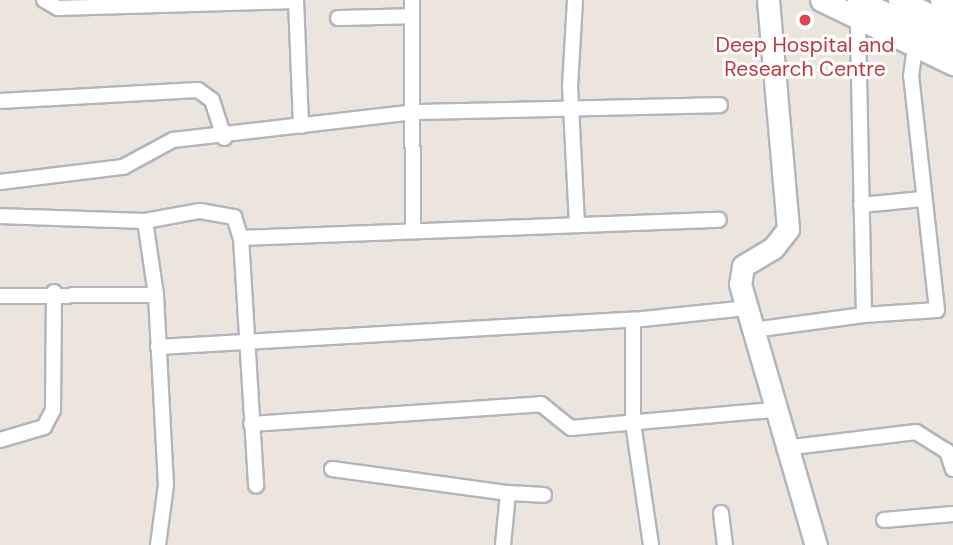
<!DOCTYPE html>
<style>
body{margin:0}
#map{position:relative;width:953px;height:545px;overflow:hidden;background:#ece5de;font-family:"DM Sans",sans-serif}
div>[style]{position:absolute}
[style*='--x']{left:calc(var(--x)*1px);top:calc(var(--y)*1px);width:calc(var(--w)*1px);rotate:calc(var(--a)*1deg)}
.roads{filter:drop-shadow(2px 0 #b1b5be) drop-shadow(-2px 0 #b1b5be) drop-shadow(0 2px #b1b5be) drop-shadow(0 -2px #b1b5be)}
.street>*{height:14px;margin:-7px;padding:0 7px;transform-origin:7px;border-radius:7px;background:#fff}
.secondary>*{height:21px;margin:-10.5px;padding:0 10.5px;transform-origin:10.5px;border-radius:10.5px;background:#fff}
.dots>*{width:19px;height:19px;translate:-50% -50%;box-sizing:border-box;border:4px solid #fff;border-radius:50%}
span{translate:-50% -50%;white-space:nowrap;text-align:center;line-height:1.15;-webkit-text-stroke:6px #fff;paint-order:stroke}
.health-label{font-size:21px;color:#be3a42}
</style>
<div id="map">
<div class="roads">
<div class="street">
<i style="--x:44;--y:0;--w:16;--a:30"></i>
<i style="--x:58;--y:8;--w:238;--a:-1.7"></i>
<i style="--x:296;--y:0;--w:126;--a:87.7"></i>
<i style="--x:412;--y:0;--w:230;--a:89.8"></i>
<i style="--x:575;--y:0;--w:86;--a:93.3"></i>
<i style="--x:570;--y:86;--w:136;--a:87.1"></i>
<i style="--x:338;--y:18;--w:74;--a:-1.5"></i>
<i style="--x:0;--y:101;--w:198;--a:-3.2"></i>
<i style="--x:198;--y:90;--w:17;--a:36"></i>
<i style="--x:212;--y:100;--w:40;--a:72"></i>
<i style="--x:0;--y:182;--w:124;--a:-7"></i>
<i style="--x:123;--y:167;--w:57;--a:-28.4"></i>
<i style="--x:173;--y:140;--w:245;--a:-6.6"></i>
<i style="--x:416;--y:112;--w:304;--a:-1.3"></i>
<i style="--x:861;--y:205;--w:62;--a:-5.5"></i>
<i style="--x:0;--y:216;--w:145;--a:2"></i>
<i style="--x:145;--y:221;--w:75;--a:81.5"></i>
<i style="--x:156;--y:295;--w:190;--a:87"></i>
<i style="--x:166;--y:485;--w:61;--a:97.6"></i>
<i style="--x:145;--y:221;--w:56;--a:-10.3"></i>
<i style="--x:200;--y:211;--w:35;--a:10"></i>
<i style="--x:234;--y:217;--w:22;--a:72"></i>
<i style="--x:241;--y:238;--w:248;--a:86.5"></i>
<i style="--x:241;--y:238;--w:478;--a:-2.2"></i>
<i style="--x:0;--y:296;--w:156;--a:-0.4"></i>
<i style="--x:864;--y:315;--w:73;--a:-3.9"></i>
<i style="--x:937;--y:310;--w:235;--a:-96.3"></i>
<i style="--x:911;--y:76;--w:29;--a:-82"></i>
<i style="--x:633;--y:320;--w:103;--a:90"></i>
<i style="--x:633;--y:423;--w:123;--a:81.6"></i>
<i style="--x:753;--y:330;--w:112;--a:-7.7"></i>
<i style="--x:864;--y:315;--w:298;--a:-91.2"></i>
<i style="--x:158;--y:347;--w:476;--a:-3.3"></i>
<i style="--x:633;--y:320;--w:116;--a:-6"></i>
<i style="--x:251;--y:424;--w:291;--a:-3.9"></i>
<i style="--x:541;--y:404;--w:38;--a:39"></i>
<i style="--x:571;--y:428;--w:203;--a:-5.1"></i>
<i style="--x:0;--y:440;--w:46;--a:-16.5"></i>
<i style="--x:44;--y:427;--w:19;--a:-62"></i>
<i style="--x:53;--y:410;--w:118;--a:-89.5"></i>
<i style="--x:784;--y:448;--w:133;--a:-6.9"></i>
<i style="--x:916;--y:432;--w:36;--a:32"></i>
<i style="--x:947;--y:451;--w:19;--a:72"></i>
<i style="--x:332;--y:469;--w:178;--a:7.8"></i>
<i style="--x:508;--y:493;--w:52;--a:95.5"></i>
<i style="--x:508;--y:493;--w:36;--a:3"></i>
<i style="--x:721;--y:513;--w:32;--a:83"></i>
<i style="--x:884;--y:520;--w:69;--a:-5"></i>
</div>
<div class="secondary">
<i style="--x:768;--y:0;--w:230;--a:85"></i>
<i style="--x:788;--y:229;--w:24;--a:128"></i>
<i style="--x:773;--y:248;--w:35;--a:149"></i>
<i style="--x:743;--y:266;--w:18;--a:99"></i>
<i style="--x:740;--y:284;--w:272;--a:73.8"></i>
<i style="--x:821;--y:0;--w:147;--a:25.9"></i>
<i style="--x:858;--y:0;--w:105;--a:25.3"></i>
<i style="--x:899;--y:0;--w:60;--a:25.7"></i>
<i style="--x:941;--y:0;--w:13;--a:27"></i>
</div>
</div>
<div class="dots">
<i style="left:805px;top:20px;background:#e0444e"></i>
</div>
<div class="health-label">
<span style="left:805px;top:57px">Deep Hospital and<br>Research Centre</span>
</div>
</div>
